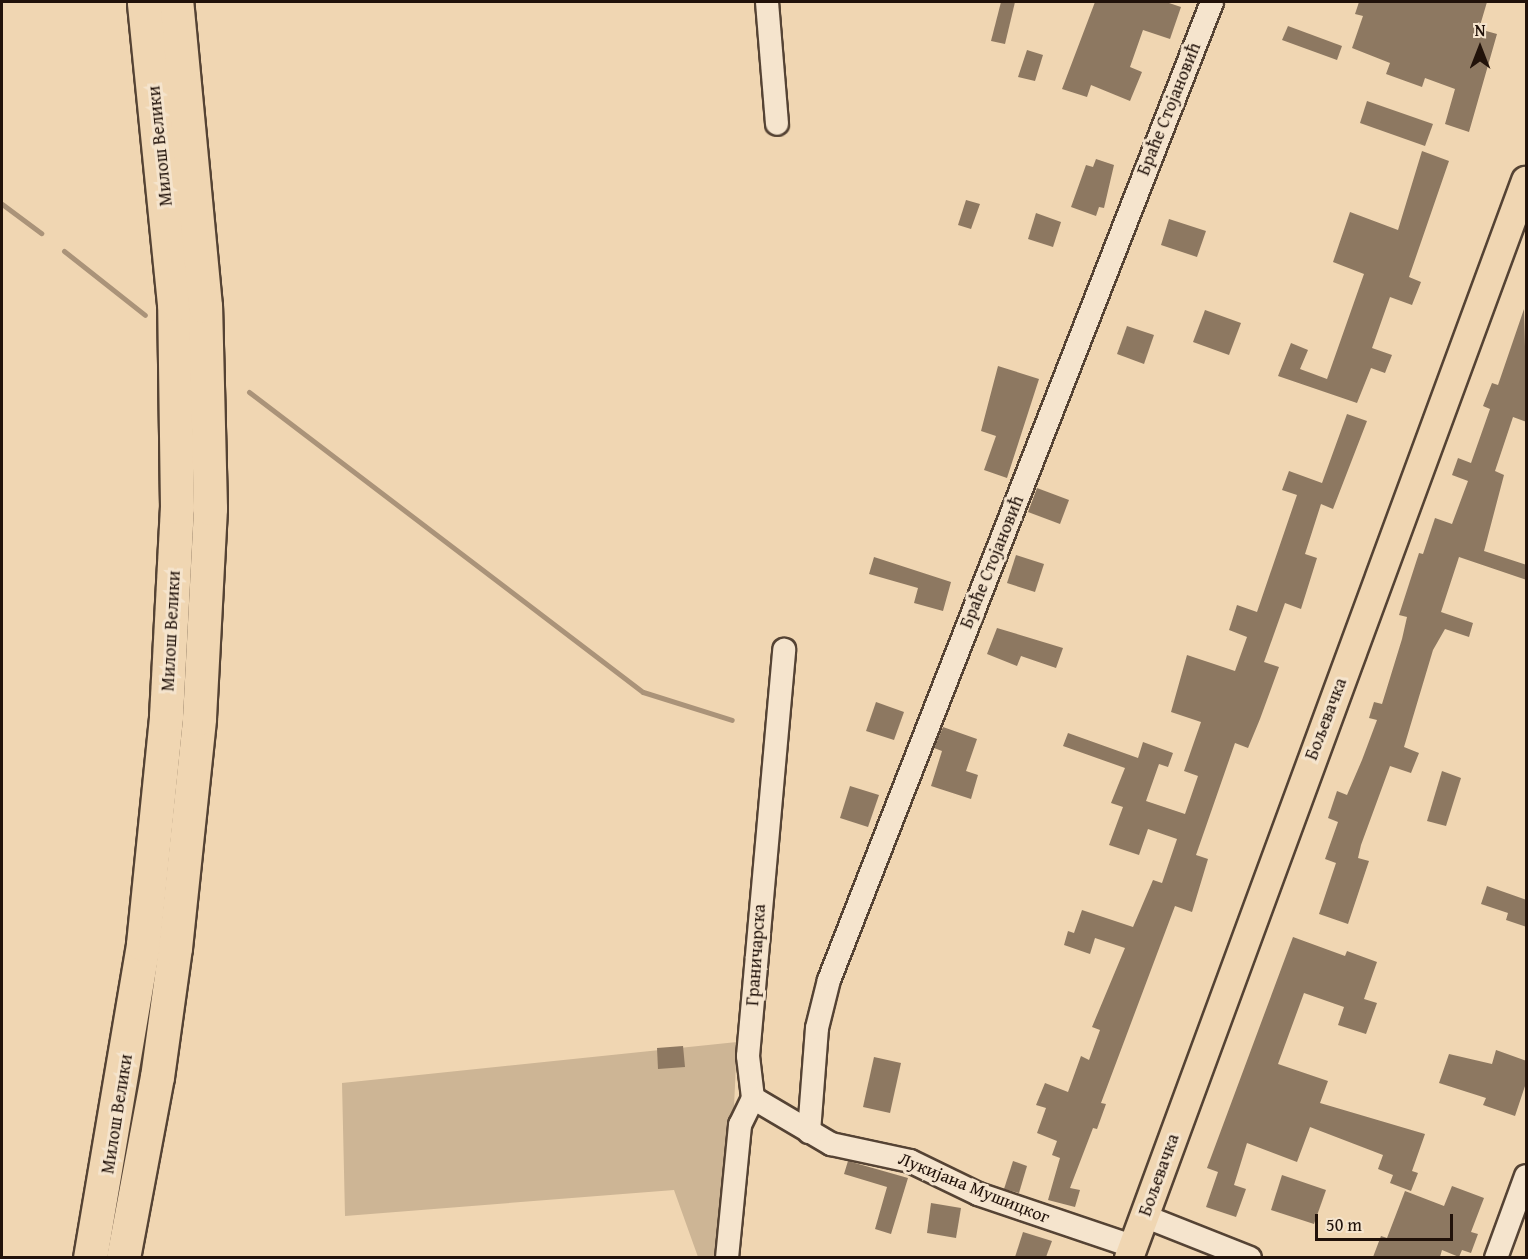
<!DOCTYPE html>
<meta charset="utf-8">
<style>
body{margin:0}
#map{position:relative;width:1528px;height:1259px;overflow:hidden;background:#f0d6b2;font-family:"Gentium Book Plus",serif}
div>[style]{position:absolute}
[style*='--x']{left:calc(var(--x)*1px);top:calc(var(--y)*1px);width:calc(var(--w)*1px);rotate:calc(var(--a)*1deg)}
.green>*{inset:0;background:#cdb595}
.stream>*{height:5px;margin:-2.5px;padding:0 2.5px;transform-origin:2.5px;border-radius:2.5px;background:#aa9379}
.building>*{inset:0;background:#8d7861}
.roads{filter:drop-shadow(2px 0 #554334) drop-shadow(-2px 0 #554334) drop-shadow(0 2px #554334) drop-shadow(0 -2px #554334)}
.minor>*{height:22px;margin:-11px;padding:0 11px;transform-origin:11px;border-radius:11px;background:#f5e4cd}
.major>*{height:28px;margin:-14px;padding:0 14px;transform-origin:14px;border-radius:14px;background:#f0d6b2}
.highway>*{height:33px;margin:-16.5px;padding:0 16.5px;transform-origin:16.5px;border-radius:16.5px;background:#f0d6b2}
span{translate:-50% -50%;white-space:nowrap;text-align:center;line-height:1.15;-webkit-text-stroke:6px #f5e4cd;paint-order:stroke}
.street-label{font-size:18px;color:#21120a}
.frame{position:absolute;inset:0;border:3px solid #21120a;pointer-events:none}
.north{position:absolute;left:1450px;top:18px;width:60px;height:60px;-webkit-text-stroke:4px #f5e4cd;paint-order:stroke;rotate:0deg;font-size:16px;font-weight:700;line-height:24px;text-align:center;color:#21120a}
.north::after{content:'';display:block;margin:auto;width:21px;height:27px;background:#21120a;clip-path:polygon(50% 0,100% 100%,50% 72%,0 100%)}
.scale{position:absolute;left:1315px;top:1214px;width:138px;height:27px;box-sizing:border-box;border:3px solid #21120a;border-top:0;padding-left:8px;font-size:18px;line-height:21px;white-space:nowrap;color:#21120a;-webkit-text-stroke:4px #f5e4cd;paint-order:stroke}
</style>
<div id="map">
<div class="green">
<i style="clip-path:polygon(737px 1042px,727px 1257px,698px 1257px,674px 1190px,345px 1216px,342px 1083px)"></i>
</div>
<div class="stream">
<i style="--x:2;--y:204;--w:49;--a:36.6"></i>
<i style="--x:64;--y:251;--w:103;--a:38.3"></i>
<i style="--x:249;--y:392;--w:495;--a:37.3"></i>
<i style="--x:643;--y:692;--w:93;--a:17.5"></i>
</div>
<div class="building">
<i style="clip-path:polygon(1001px 2px,1015px 2px,1005px 44px,991px 41px)"></i>
<i style="clip-path:polygon(1095px 2px,1166px 2px,1181px 7px,1170px 39px,1143px 30px,1130px 67px,1142px 72px,1130px 101px,1091px 85px,1087px 97px,1062px 89px)"></i>
<i style="clip-path:polygon(1359px 2px,1487px 2px,1479px 29px,1497px 34px,1469px 132px,1445px 124px,1455px 89px,1425px 78px,1422px 87px,1386px 74px,1390px 63px,1352px 48px,1363px 16px,1355px 14px)"></i>
<i style="clip-path:polygon(1288px 26px,1342px 46px,1337px 60px,1282px 40px)"></i>
<i style="clip-path:polygon(1027px 50px,1043px 55px,1035px 81px,1018px 77px)"></i>
<i style="clip-path:polygon(1367px 101px,1433px 124px,1425px 146px,1360px 123px)"></i>
<i style="clip-path:polygon(1422px 151px,1449px 161px,1409px 277px,1421px 282px,1412px 305px,1390px 297px,1372px 348px,1392px 355px,1385px 373px,1371px 368px,1357px 403px,1278px 376px,1291px 343px,1308px 350px,1300px 369px,1327px 379px,1364px 274px,1333px 262px,1350px 212px,1398px 230px)"></i>
<i style="clip-path:polygon(1096px 159px,1114px 165px,1104px 208px,1099px 207px,1096px 216px,1071px 207px,1086px 165px,1093px 167px)"></i>
<i style="clip-path:polygon(966px 200px,980px 204px,971px 229px,958px 225px)"></i>
<i style="clip-path:polygon(1036px 213px,1061px 222px,1053px 247px,1028px 239px)"></i>
<i style="clip-path:polygon(1169px 219px,1206px 231px,1197px 257px,1161px 245px)"></i>
<i style="clip-path:polygon(1524px 309px,1527px 422px,1513px 417px,1495px 471px,1504px 475px,1484px 551px,1527px 565px,1527px 580px,1459px 557px,1441px 612px,1473px 623px,1469px 637px,1445px 629px,1433px 650px,1404px 747px,1419px 753px,1411px 773px,1390px 766px,1361px 845px,1358px 858px,1369px 861px,1348px 924px,1319px 914px,1336px 863px,1325px 859px,1338px 822px,1328px 818px,1337px 791px,1347px 795px,1362px 760px,1377px 720px,1369px 718px,1374px 702px,1382px 704px,1402px 639px,1407px 617px,1399px 615px,1419px 553px,1423px 554px,1435px 518px,1452px 524px,1468px 481px,1452px 475px,1458px 458px,1471px 463px,1490px 409px,1483px 406px,1492px 383px,1498px 385px)"></i>
<i style="clip-path:polygon(1205px 310px,1241px 323px,1229px 355px,1193px 342px)"></i>
<i style="clip-path:polygon(1127px 326px,1154px 335px,1144px 364px,1117px 354px)"></i>
<i style="clip-path:polygon(998px 366px,1039px 379px,1007px 478px,984px 470px,996px 436px,981px 431px)"></i>
<i style="clip-path:polygon(1347px 414px,1367px 421px,1333px 509px,1321px 504px,1305px 554px,1317px 558px,1301px 609px,1285px 603px,1264px 662px,1279px 667px,1260px 719px,1248px 748px,1235px 743px,1196px 855px,1208px 859px,1192px 912px,1175px 906px,1101px 1103px,1106px 1104px,1097px 1129px,1093px 1128px,1070px 1188px,1080px 1190px,1075px 1207px,1048px 1200px,1060px 1158px,1052px 1155px,1057px 1141px,1037px 1133px,1046px 1108px,1036px 1105px,1045px 1083px,1068px 1092px,1081px 1056px,1089px 1060px,1100px 1030px,1092px 1027px,1125px 948px,1095px 938px,1090px 954px,1064px 945px,1068px 931px,1074px 933px,1082px 910px,1133px 927px,1153px 880px,1162px 883px,1177px 839px,1148px 829px,1139px 855px,1109px 845px,1123px 807px,1111px 803px,1125px 768px,1063px 746px,1068px 733px,1138px 758px,1143px 742px,1173px 753px,1168px 767px,1159px 764px,1146px 801px,1185px 814px,1198px 776px,1184px 771px,1201px 722px,1171px 712px,1187px 655px,1235px 671px,1247px 637px,1229px 630px,1237px 605px,1257px 612px,1297px 495px,1282px 490px,1289px 471px,1322px 483px)"></i>
<i style="clip-path:polygon(1037px 488px,1069px 500px,1060px 524px,1028px 512px)"></i>
<i style="clip-path:polygon(1016px 555px,1044px 564px,1035px 592px,1007px 583px)"></i>
<i style="clip-path:polygon(874px 557px,951px 582px,943px 611px,914px 603px,918px 588px,869px 574px)"></i>
<i style="clip-path:polygon(997px 628px,1063px 648px,1056px 668px,1021px 656px,1017px 666px,987px 654px)"></i>
<i style="clip-path:polygon(876px 702px,904px 712px,894px 740px,866px 731px)"></i>
<i style="clip-path:polygon(943px 727px,977px 739px,966px 771px,978px 775px,971px 799px,931px 786px,942px 751px,934px 748px)"></i>
<i style="clip-path:polygon(1442px 771px,1461px 778px,1446px 826px,1427px 821px)"></i>
<i style="clip-path:polygon(850px 786px,879px 795px,868px 827px,840px 818px)"></i>
<i style="clip-path:polygon(1487px 886px,1527px 900px,1527px 927px,1506px 920px,1508px 913px,1481px 904px)"></i>
<i style="clip-path:polygon(1293px 937px,1345px 956px,1347px 951px,1377px 962px,1364px 999px,1377px 1003px,1366px 1034px,1338px 1025px,1344px 1007px,1304px 993px,1278px 1064px,1328px 1081px,1320px 1103px,1425px 1134px,1412px 1171px,1418px 1173px,1411px 1191px,1390px 1183px,1393px 1175px,1378px 1169px,1383px 1155px,1310px 1127px,1297px 1162px,1247px 1143px,1234px 1185px,1246px 1189px,1236px 1217px,1206px 1207px,1218px 1172px,1207px 1168px)"></i>
<i style="clip-path:polygon(683px 1046px,685px 1067px,658px 1069px,657px 1048px)"></i>
<i style="clip-path:polygon(1496px 1050px,1527px 1061px,1527px 1080px,1515px 1116px,1483px 1105px,1486px 1098px,1439px 1083px,1449px 1054px,1492px 1064px)"></i>
<i style="clip-path:polygon(874px 1057px,901px 1063px,890px 1113px,863px 1107px)"></i>
<i style="clip-path:polygon(848px 1161px,908px 1178px,891px 1234px,875px 1229px,887px 1187px,844px 1174px)"></i>
<i style="clip-path:polygon(1013px 1161px,1027px 1166px,1019px 1193px,1004px 1189px)"></i>
<i style="clip-path:polygon(1282px 1175px,1326px 1190px,1314px 1224px,1271px 1210px)"></i>
<i style="clip-path:polygon(1452px 1186px,1484px 1198px,1471px 1232px,1478px 1234px,1471px 1253px,1462px 1250px,1459px 1257px,1442px 1250px,1440px 1257px,1373px 1257px,1381px 1236px,1387px 1238px,1405px 1191px,1444px 1206px)"></i>
<i style="clip-path:polygon(931px 1203px,961px 1208px,956px 1238px,927px 1233px)"></i>
<i style="clip-path:polygon(1023px 1232px,1052px 1241px,1046px 1257px,1015px 1257px)"></i>
</div>
<div class="roads">
<div class="minor">
<i style="--x:767;--y:2;--w:122;--a:85.3"></i>
<i style="--x:753;--y:1098;--w:42;--a:-96.8"></i>
<i style="--x:748;--y:1056;--w:408;--a:-84.9"></i>
<i style="--x:753;--y:1098;--w:91;--a:30.5"></i>
<i style="--x:831;--y:1144;--w:81;--a:12.1"></i>
<i style="--x:910;--y:1161;--w:76;--a:25.9"></i>
<i style="--x:978;--y:1194;--w:163;--a:18.7"></i>
<i style="--x:809;--y:1132;--w:104;--a:-85.6"></i>
<i style="--x:817;--y:1028;--w:49;--a:-76"></i>
<i style="--x:829;--y:980;--w:1050;--a:-68.61"></i>
<i style="--x:1144;--y:1216;--w:114;--a:21.6"></i>
<i style="--x:727;--y:1258;--w:134;--a:-84.4"></i>
<i style="--x:740;--y:1125;--w:30;--a:-64"></i>
<i style="--x:1496;--y:1258;--w:87;--a:-69.9"></i>
</div>
<div class="major">
<i style="--x:1129;--y:1258;--w:1148;--a:-69.77"></i>
</div>
<div class="highway">
<i style="--x:90;--y:1258;--w:318;--a:-80.4"></i>
<i style="--x:143;--y:944;--w:229;--a:-84.2"></i>
<i style="--x:166;--y:716;--w:209;--a:-87"></i>
<i style="--x:177;--y:507;--w:203;--a:-90.8"></i>
<i style="--x:174;--y:304;--w:303;--a:-95.7"></i>
<i style="--x:123;--y:1258;--w:184;--a:-79.4"></i>
<i style="--x:157;--y:1077;--w:130;--a:-82.1"></i>
<i style="--x:175;--y:948;--w:231;--a:-84"></i>
<i style="--x:199;--y:718;--w:210;--a:-87"></i>
<i style="--x:210;--y:508;--w:202;--a:-91.4"></i>
<i style="--x:205;--y:306;--w:305;--a:-95.4"></i>
</div>
</div>
<div class="street-label">
<span style="left:1169px;top:109px;rotate:-68deg">Браће Стојановић</span>
<span style="left:160px;top:146px;rotate:-96deg">Милош Велики</span>
<span style="left:992px;top:562px;rotate:-68deg">Браће Стојановић</span>
<span style="left:171px;top:631px;rotate:-87deg">Милош Велики</span>
<span style="left:1326px;top:719px;rotate:-69deg">Бољевачка</span>
<span style="left:756px;top:955px;rotate:-86deg">Граничарска</span>
<span style="left:117px;top:1114px;rotate:-81deg">Милош Велики</span>
<span style="left:1159px;top:1175px;rotate:-70deg">Бољевачка</span>
<span style="left:974px;top:1188px;rotate:22deg">Лукијана Мушицког</span>
</div>
<div class="frame"></div>
<div class="north">N</div>
<div class="scale">50 m</div>
</div>
